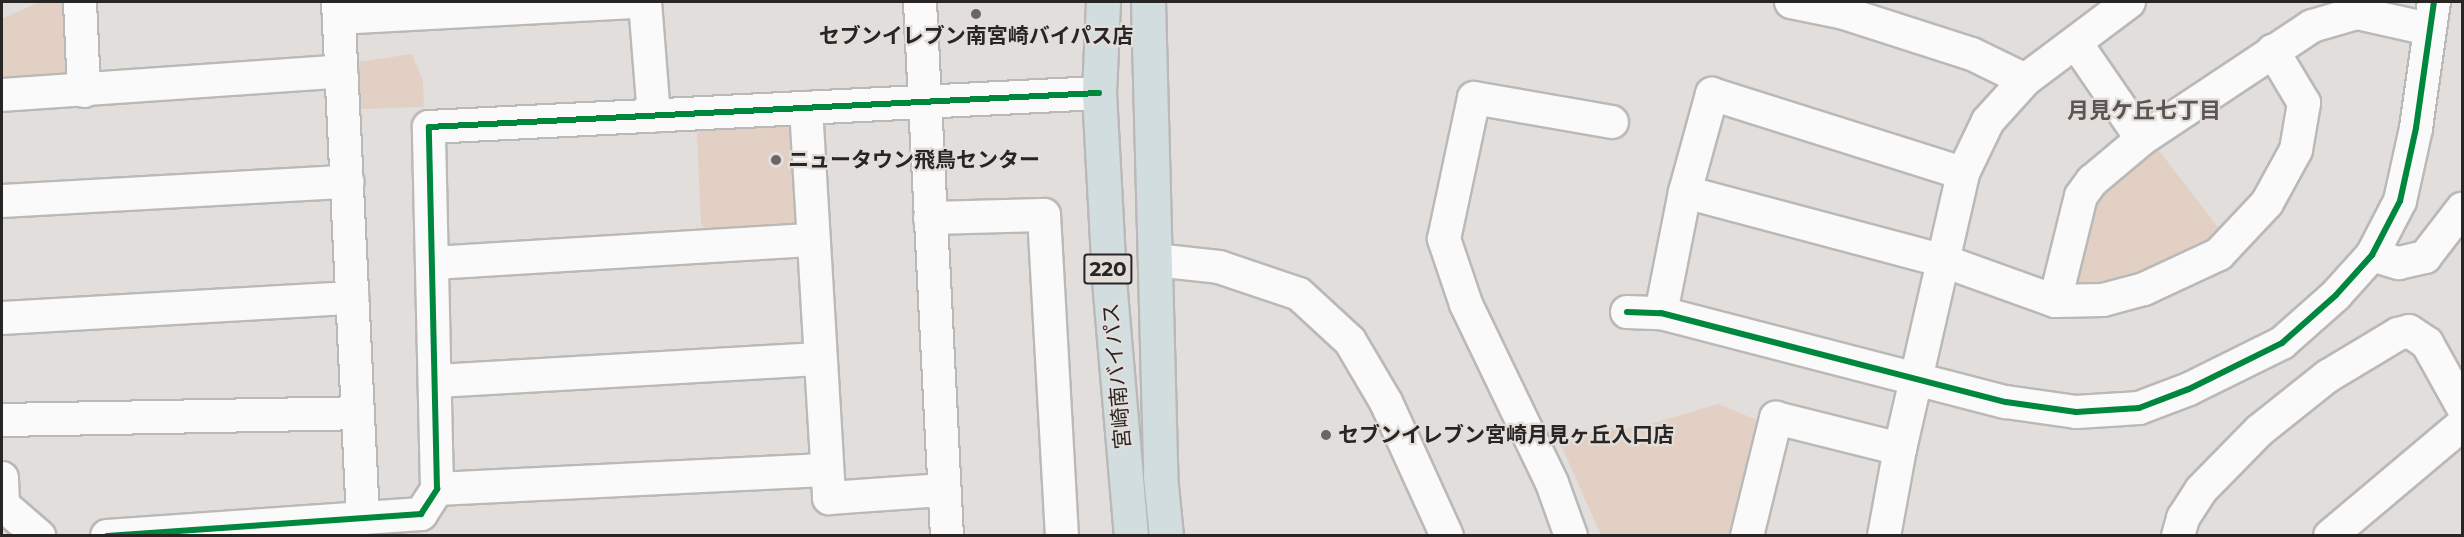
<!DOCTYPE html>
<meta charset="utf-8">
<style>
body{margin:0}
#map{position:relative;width:2464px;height:537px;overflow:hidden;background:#e1dedc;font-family:Montserrat,"Noto Sans JP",sans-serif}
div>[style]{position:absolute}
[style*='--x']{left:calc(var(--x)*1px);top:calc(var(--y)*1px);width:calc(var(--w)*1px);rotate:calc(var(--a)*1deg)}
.green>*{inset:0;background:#e2d0c4}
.roads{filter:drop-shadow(2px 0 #bab9b7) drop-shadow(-2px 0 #bab9b7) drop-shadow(0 2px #bab9b7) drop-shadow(0 -2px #bab9b7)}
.minor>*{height:32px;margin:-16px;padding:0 16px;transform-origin:16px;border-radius:16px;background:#fafafa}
.highway>*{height:33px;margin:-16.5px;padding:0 16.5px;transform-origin:16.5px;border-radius:16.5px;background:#d1dddf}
.cycleway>*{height:6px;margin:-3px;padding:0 3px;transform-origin:3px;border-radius:3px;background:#00873e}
.dots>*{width:16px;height:16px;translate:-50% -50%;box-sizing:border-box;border:3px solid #e3deda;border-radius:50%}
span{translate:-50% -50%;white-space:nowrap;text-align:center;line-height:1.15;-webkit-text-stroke:4.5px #e3deda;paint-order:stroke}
.shield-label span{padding:2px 4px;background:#e3deda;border:2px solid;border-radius:4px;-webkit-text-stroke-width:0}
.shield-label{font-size:20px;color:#282625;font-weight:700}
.poi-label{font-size:21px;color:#282625;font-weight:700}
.left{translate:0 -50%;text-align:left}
.street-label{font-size:21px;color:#282625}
.neighbourhood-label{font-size:22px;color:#5b5653;font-weight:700}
.frame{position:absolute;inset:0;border:3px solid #282625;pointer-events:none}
</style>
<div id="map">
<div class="green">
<i style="clip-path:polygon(39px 2px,68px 2px,74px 72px,2px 77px,2px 19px)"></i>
<i style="clip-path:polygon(412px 54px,423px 81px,424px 107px,361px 109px,357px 62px)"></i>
<i style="clip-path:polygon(794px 120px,803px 219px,794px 227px,706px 229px,701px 224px,697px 134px,703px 127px)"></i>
<i style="clip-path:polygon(2153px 143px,2224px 235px,2122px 285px,2076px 291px,2068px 281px,2089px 201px)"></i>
<i style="clip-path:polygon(1718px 404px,1757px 420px,1729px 535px,1601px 535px,1561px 445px,1599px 429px,1640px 427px)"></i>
</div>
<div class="roads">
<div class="minor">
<i style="--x:80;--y:2;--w:89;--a:87.4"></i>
<i style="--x:338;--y:2;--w:517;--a:87.23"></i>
<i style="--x:645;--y:2;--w:114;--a:85.5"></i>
<i style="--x:920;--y:2;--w:535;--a:87.11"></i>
<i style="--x:1791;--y:2;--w:54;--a:11.7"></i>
<i style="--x:1844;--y:13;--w:134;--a:17.8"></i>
<i style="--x:1972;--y:54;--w:59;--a:26.1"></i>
<i style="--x:339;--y:18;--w:292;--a:-3.1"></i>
<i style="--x:2076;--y:43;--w:116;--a:55.5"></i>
<i style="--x:2142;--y:139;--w:204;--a:-33.6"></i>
<i style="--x:2312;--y:26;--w:47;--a:-16.1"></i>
<i style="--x:2357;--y:13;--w:74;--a:12.5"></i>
<i style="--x:2;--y:95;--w:340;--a:-4"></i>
<i style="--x:806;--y:108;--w:391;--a:86.6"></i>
<i style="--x:829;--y:498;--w:113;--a:-4"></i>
<i style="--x:1685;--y:192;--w:265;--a:14.9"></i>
<i style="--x:1941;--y:260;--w:121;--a:19.8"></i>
<i style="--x:2055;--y:301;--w:48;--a:-1.2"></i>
<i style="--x:2103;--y:300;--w:42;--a:-15"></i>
<i style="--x:2144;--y:289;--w:83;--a:-25"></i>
<i style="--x:2219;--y:254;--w:70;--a:-46.7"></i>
<i style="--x:2267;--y:203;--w:60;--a:-61.3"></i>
<i style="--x:2296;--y:150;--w:48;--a:-80.3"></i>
<i style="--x:2304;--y:103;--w:61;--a:-120.8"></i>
<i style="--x:2;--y:201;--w:346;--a:-3.2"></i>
<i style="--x:930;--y:218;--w:114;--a:-1.5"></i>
<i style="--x:1044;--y:215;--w:322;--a:86.8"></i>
<i style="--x:2372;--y:255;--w:28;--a:17"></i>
<i style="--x:2399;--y:263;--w:27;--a:-13"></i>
<i style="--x:2425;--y:257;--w:61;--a:-52.4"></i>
<i style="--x:1155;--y:260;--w:64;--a:6.2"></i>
<i style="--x:1219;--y:267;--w:84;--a:18.6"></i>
<i style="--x:1299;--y:294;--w:69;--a:42.7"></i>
<i style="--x:1350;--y:341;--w:71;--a:59.5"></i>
<i style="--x:1386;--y:402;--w:147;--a:65.5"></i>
<i style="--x:433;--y:263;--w:381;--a:-3.5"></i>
<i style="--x:2055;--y:301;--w:108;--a:-76.1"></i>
<i style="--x:2081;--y:196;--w:19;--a:-54"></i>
<i style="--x:2092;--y:181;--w:65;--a:-40"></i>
<i style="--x:1627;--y:312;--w:34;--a:2"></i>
<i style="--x:1661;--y:313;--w:356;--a:14.5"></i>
<i style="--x:2006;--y:402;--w:71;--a:8.1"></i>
<i style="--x:2076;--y:412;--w:63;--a:-3.6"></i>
<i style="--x:2139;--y:408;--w:53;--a:-20.8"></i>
<i style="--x:2189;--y:389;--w:104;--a:-26.3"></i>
<i style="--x:2282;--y:343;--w:72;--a:-41.6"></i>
<i style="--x:2336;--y:295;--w:54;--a:-48"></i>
<i style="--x:2372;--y:255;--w:61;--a:-62.6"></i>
<i style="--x:2400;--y:201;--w:75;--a:-77.6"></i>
<i style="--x:2416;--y:128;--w:127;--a:-81.9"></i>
<i style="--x:1661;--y:313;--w:123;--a:-78.8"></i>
<i style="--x:1685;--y:192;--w:102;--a:-74.6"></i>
<i style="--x:1712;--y:94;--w:263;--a:17.5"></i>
<i style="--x:2;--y:318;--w:351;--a:-3.3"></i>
<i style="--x:436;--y:381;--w:384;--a:-3.3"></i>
<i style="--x:2;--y:420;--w:356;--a:-1.1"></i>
<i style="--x:2;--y:478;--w:27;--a:88"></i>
<i style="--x:3;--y:505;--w:48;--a:40.7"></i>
<i style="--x:437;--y:489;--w:388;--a:-2.8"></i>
<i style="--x:107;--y:536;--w:315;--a:-4"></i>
<i style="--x:421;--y:514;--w:30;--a:-57"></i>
<i style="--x:437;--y:489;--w:362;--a:-91.3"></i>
<i style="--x:429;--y:127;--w:671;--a:-2.91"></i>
<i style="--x:1571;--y:536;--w:56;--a:-109.7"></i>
<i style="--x:1552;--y:483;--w:199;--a:-115.7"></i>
<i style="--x:1466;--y:304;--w:69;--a:-108.7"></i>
<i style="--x:1444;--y:239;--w:144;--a:-78"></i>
<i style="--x:1474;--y:98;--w:140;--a:9.9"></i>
<i style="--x:1747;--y:536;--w:122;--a:-76.2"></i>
<i style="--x:1776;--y:418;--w:128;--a:14"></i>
<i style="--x:1884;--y:536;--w:88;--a:-79.6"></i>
<i style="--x:1900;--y:449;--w:283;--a:-77.1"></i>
<i style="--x:1963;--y:173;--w:58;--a:-64.3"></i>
<i style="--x:1988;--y:121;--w:55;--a:-47.9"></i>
<i style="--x:2025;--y:80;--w:130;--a:-36.9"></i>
<i style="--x:2178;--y:536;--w:19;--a:-74"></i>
<i style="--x:2183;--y:518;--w:33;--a:-57"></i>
<i style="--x:2201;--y:490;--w:84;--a:-45.5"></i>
<i style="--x:2260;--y:430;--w:87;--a:-38.5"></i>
<i style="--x:2328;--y:376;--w:82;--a:-31"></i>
<i style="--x:2398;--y:334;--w:11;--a:-15"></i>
<i style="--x:2409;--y:331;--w:22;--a:34"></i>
<i style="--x:2427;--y:343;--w:72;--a:60.9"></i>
<i style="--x:2330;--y:536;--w:172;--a:-40.1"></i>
</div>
<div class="highway">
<i style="--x:1103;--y:2;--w:91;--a:92.5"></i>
<i style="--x:1099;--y:93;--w:187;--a:86.9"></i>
<i style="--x:1109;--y:280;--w:257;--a:85.1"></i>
<i style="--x:1148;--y:2;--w:474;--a:88.5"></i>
<i style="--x:1160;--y:476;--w:60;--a:84.3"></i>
</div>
</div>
<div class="cycleway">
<i style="--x:1627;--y:312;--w:34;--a:2"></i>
<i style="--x:1661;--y:313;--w:356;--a:14.5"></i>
<i style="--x:2006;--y:402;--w:71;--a:8.1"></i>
<i style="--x:2076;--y:412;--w:63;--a:-3.6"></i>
<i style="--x:2139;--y:408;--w:53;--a:-20.8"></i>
<i style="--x:2189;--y:389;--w:104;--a:-26.3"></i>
<i style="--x:2282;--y:343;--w:72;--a:-41.6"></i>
<i style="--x:2336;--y:295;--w:54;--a:-48"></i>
<i style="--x:2372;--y:255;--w:61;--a:-62.6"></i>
<i style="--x:2400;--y:201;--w:75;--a:-77.6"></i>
<i style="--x:2416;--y:128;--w:127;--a:-81.9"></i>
<i style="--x:107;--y:536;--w:315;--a:-4"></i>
<i style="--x:421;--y:514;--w:30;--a:-57"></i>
<i style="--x:437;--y:489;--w:362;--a:-91.3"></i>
<i style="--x:429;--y:127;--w:671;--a:-2.91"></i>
</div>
<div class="dots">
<i style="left:976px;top:14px;background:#696665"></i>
<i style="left:776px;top:160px;background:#696665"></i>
<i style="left:1326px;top:435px;background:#696665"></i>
</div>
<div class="shield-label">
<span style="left:1108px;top:269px">220</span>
</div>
<div class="poi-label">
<span style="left:976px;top:36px">セブンイレブン南宮崎バイパス店</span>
<span class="left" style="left:788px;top:160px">ニュータウン飛鳥センター</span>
<span class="left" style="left:1338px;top:435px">セブンイレブン宮崎月見ヶ丘入口店</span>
</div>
<div class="street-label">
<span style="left:1117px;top:376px;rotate:-95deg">宮崎南バイパス</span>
</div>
<div class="neighbourhood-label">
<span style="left:2144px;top:111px">月見ケ丘七丁目</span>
</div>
<div class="frame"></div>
</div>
